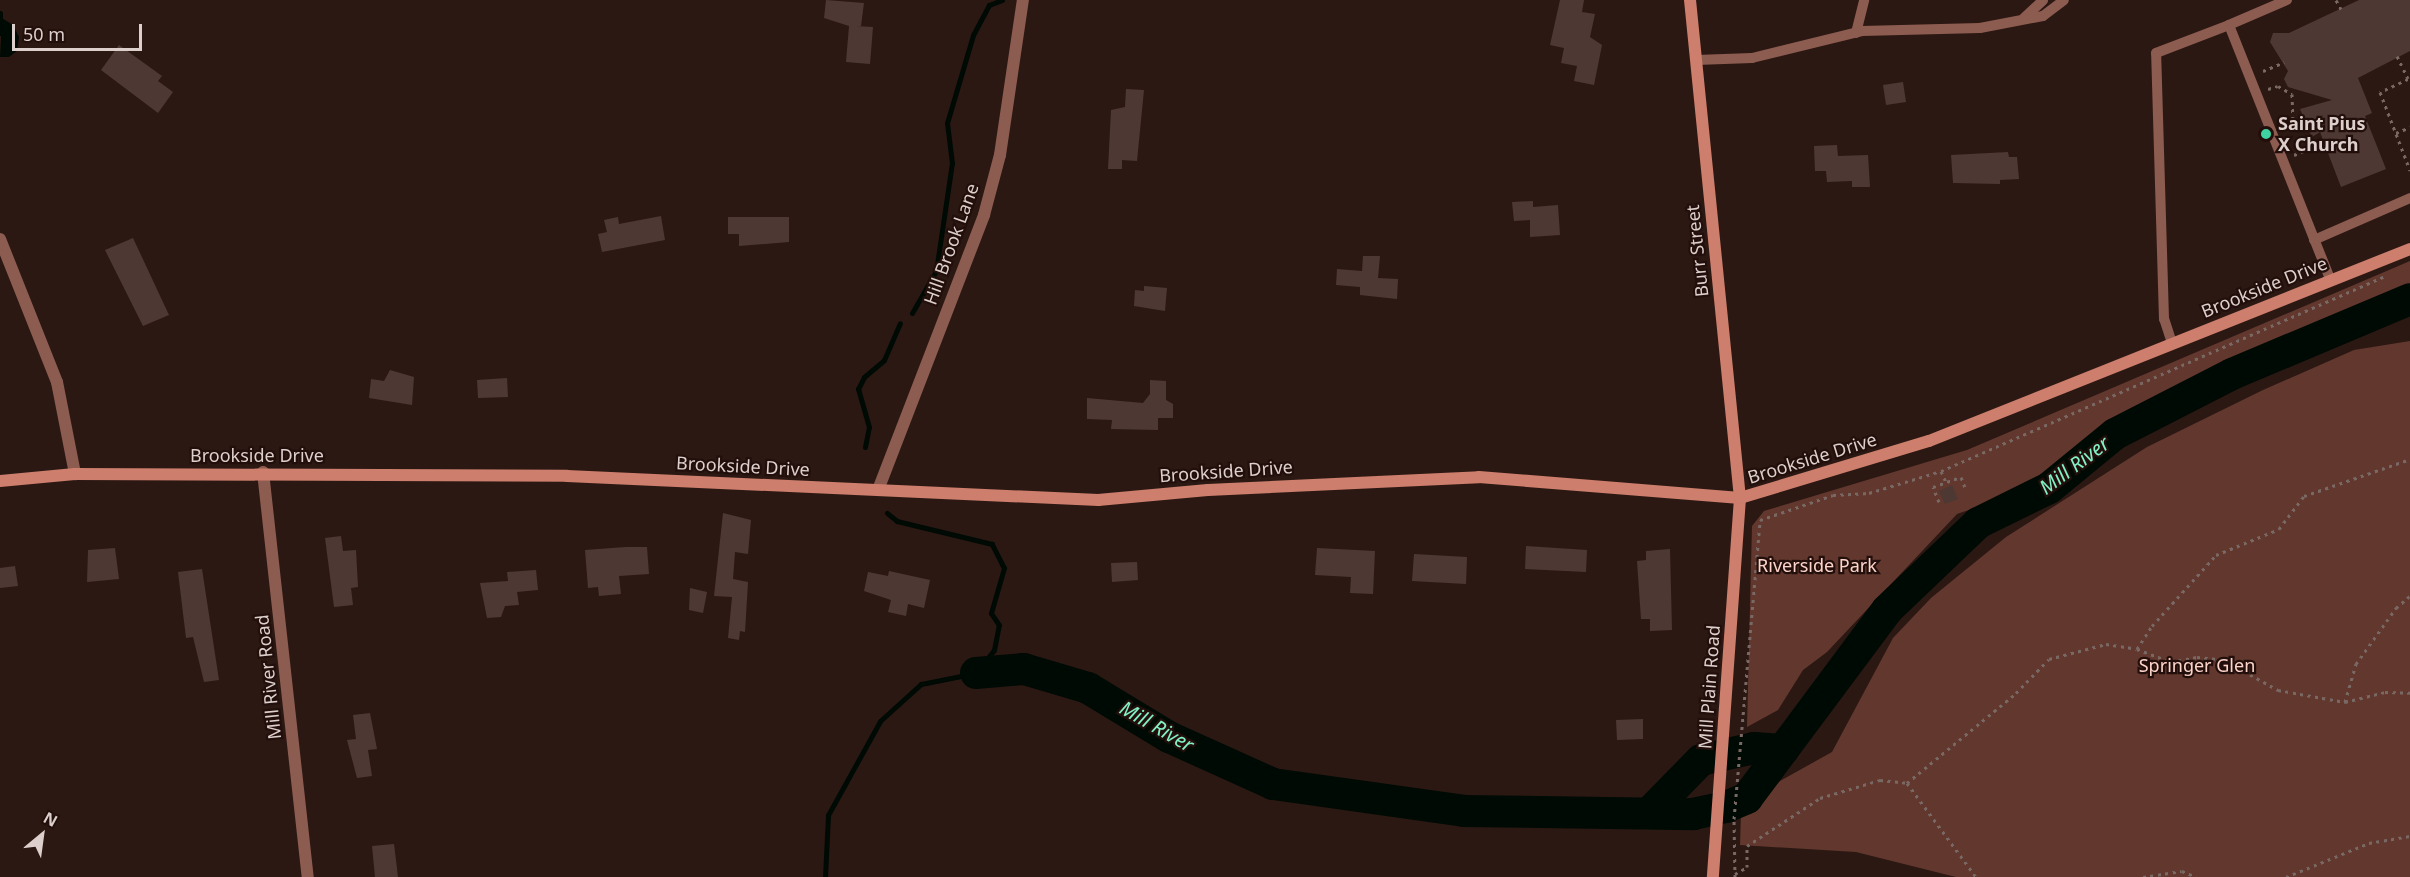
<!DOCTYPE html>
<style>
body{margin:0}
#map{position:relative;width:2410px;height:877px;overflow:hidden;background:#2c1813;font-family:"Noto Sans",sans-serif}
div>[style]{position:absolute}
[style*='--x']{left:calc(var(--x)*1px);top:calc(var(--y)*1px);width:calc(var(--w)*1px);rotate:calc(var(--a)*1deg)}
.green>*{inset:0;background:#62382e}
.water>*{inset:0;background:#000a04}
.stream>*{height:5px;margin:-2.5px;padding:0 2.5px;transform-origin:2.5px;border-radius:2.5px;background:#000a04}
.river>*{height:32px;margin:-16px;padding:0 16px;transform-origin:16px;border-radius:16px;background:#000a04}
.building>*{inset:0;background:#4e3833}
.path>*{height:3px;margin-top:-1.5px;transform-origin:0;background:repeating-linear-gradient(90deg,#796864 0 3px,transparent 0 7.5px)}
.lane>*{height:10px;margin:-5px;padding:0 5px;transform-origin:5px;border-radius:5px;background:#8d5c50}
.street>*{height:12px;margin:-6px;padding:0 6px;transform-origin:6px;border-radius:6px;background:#8d5c50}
.secondary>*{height:12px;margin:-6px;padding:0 6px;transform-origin:6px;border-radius:6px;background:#cd7e6c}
.dots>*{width:16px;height:16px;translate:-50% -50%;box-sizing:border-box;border:3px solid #220f0b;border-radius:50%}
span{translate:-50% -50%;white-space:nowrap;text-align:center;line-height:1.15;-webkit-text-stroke:4.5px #220f0b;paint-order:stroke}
.poi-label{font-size:18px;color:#ddcfcc;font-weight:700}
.left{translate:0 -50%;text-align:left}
.street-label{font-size:18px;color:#ddcfcc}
.park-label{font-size:18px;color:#fdd4ca}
.water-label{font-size:20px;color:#83f2c7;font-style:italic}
.north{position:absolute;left:12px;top:805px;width:60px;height:60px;-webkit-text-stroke:4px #220f0b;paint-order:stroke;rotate:29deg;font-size:16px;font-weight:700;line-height:24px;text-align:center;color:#ddcfcc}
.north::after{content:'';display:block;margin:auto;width:21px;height:27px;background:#ddcfcc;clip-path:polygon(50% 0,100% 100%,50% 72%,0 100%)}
.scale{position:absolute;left:12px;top:24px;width:130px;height:27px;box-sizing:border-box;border:3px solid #ddcfcc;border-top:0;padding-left:8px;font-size:18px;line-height:21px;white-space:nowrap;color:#ddcfcc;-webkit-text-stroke:4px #220f0b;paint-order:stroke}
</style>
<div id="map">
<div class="green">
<i style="clip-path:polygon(2410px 261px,2410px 290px,2222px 368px,2111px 424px,2058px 471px,2010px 496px,1957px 514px,1827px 652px,1803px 670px,1778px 710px,1747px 727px,1752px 526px,1764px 511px,1967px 450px)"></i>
<i style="clip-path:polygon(2410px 341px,2410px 877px,1956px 877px,1856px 852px,1740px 845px,1741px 814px,1780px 781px,1832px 752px,1893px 638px,1931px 598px,2006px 537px,2147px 447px,2263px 390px,2354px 350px)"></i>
</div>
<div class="water">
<i style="clip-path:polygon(2px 18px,13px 25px,19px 37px,17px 51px,9px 57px,0 57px)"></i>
</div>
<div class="stream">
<i style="--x:0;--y:13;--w:20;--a:90"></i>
<i style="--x:912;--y:313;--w:48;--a:-60.3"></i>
<i style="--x:936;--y:271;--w:109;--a:-81.6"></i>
<i style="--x:952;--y:163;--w:40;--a:-97.1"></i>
<i style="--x:947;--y:123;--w:92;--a:-73.5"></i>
<i style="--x:973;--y:35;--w:34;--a:-62"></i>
<i style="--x:989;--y:5;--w:14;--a:-21"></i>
<i style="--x:865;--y:447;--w:20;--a:-79"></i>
<i style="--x:869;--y:427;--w:40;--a:-106"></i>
<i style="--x:858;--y:389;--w:13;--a:-63"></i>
<i style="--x:864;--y:377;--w:26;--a:-40"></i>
<i style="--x:884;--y:360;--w:40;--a:-66.6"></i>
<i style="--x:825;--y:877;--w:62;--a:-87.2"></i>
<i style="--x:828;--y:815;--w:107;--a:-61"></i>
<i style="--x:880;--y:721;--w:55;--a:-42.1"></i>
<i style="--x:921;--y:684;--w:56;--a:-11.3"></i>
<i style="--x:976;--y:673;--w:29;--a:-52"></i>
<i style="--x:994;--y:650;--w:25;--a:-79"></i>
<i style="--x:999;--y:625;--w:14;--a:-124"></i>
<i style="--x:991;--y:613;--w:47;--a:-73.9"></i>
<i style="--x:1004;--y:568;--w:27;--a:-117"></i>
<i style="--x:992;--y:544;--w:98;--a:-166.4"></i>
<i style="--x:897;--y:521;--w:13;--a:-141"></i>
</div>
<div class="river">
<i style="--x:976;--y:673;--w:48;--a:-4.8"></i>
<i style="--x:1024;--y:669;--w:67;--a:16.5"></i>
<i style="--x:1088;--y:688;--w:95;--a:31.2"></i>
<i style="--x:1169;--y:737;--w:114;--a:24.3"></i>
<i style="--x:1273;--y:784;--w:193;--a:8"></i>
<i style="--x:1464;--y:811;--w:229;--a:0.8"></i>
<i style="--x:1693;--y:814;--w:34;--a:-12"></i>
<i style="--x:1726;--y:807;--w:23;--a:-23"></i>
<i style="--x:1747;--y:798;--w:234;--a:-53.3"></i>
<i style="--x:1887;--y:610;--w:126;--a:-43.7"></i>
<i style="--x:1978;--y:523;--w:79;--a:-26.2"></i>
<i style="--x:2049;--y:488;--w:85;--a:-39.3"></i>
<i style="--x:2115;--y:434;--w:131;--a:-27.1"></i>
<i style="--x:2232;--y:374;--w:193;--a:-22.8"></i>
<i style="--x:1652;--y:810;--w:70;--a:-45.6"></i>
<i style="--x:1701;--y:760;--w:54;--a:-12.8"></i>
<i style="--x:1754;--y:748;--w:29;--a:4"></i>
</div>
<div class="building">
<i style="clip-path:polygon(826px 0,864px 3px,861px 26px,856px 26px,873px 27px,870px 64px,846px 62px,849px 26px,824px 18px)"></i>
<i style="clip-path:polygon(1560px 0,1584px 0,1582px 12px,1595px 14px,1590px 37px,1602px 45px,1594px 85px,1574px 81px,1577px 66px,1561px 63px,1564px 48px,1550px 45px)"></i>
<i style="clip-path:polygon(2359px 0,2410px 0,2410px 51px,2358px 78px,2372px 113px,2365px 116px,2386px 169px,2341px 187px,2320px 132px,2312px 137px,2300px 109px,2332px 100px,2288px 87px,2284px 79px,2288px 71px,2270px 42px,2273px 33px,2289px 33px)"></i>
<i style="clip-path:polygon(119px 45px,162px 76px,158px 81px,173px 92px,158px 113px,101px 70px)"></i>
<i style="clip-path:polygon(1903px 82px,1906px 102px,1886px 105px,1883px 85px)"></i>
<i style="clip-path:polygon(1126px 89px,1144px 90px,1137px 161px,1122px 160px,1122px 169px,1108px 169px,1111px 110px,1125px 107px)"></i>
<i style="clip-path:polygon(1837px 145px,1838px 156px,1868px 155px,1870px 187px,1852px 187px,1852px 181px,1827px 182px,1826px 171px,1815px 171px,1814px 146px)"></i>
<i style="clip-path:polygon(2008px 152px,2009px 157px,2017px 157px,2019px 179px,2000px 180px,2000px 184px,1953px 183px,1951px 155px)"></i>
<i style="clip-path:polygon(1533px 201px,1533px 207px,1558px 205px,1560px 235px,1530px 237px,1530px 220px,1514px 221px,1512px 202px)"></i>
<i style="clip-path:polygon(661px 216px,665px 240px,602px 252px,598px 234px,607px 232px,604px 220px,618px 217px,619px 224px)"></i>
<i style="clip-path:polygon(728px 217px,789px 217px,789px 242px,739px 246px,739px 234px,728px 234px)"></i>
<i style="clip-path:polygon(133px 238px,169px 315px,143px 326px,105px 250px)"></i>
<i style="clip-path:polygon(1363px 256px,1380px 256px,1378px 278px,1398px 279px,1397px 299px,1360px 295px,1360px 287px,1336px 285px,1337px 269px,1362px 271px)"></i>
<i style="clip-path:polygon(1144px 286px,1167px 288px,1165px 311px,1134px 306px,1135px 290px,1144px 291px)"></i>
<i style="clip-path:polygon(390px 370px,414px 377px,412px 405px,369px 398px,371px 379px,384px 381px)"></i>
<i style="clip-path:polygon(507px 378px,508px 397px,478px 398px,477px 380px)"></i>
<i style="clip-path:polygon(1150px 380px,1166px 381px,1166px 400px,1173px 404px,1173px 418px,1158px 418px,1158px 430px,1111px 429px,1112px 420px,1087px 419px,1087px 398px,1143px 403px,1150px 394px)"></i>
<i style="clip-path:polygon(1952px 485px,1958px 499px,1945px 504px,1939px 491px)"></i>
<i style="clip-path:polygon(723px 513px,751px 520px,748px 554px,735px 552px,733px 579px,748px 582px,745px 632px,740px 631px,739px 640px,728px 638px,732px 597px,714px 596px)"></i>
<i style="clip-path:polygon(341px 536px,343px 551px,356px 550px,358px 587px,351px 588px,353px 605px,334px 607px,325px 538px)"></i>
<i style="clip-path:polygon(1526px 546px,1587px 550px,1586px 572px,1525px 569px)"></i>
<i style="clip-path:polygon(626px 547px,647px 547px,649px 574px,619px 576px,621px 594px,599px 596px,598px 587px,588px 588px,585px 550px)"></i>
<i style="clip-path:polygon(115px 548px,119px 579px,87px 582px,88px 550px)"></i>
<i style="clip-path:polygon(1317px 548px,1375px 551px,1373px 594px,1350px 593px,1351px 577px,1315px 575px)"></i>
<i style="clip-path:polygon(1670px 549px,1672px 630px,1650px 631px,1650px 619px,1641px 619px,1637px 561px,1646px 560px,1646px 551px)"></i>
<i style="clip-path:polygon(1414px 554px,1467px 557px,1466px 584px,1412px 581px)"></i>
<i style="clip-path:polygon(1137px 562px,1138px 580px,1112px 582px,1111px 563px)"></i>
<i style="clip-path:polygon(15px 566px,18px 586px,0 588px,0 568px)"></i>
<i style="clip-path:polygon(202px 569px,219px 680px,204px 682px,193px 637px,186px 638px,178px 572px)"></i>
<i style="clip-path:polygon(536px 570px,538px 590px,517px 592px,519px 605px,505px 606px,501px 617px,487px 618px,480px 583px,508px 581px,507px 572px)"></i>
<i style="clip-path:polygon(889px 571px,930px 580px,924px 608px,908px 604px,906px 616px,888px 612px,891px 600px,864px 591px,868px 572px,888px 576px)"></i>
<i style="clip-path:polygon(690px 588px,707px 592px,703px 613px,689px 610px)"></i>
<i style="clip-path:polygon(370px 713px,377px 749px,368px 750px,372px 776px,357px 778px,347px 740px,356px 739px,353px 715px)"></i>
<i style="clip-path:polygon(1643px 719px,1643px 739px,1617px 740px,1616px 720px)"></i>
<i style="clip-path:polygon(394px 844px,398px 877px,375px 877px,372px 846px)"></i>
</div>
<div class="path">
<i style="--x:2336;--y:0;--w:13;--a:61"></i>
<i style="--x:2397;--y:56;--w:25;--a:64"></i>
<i style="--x:2408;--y:79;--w:31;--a:155"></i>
<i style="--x:2380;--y:92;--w:84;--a:69"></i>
<i style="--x:2263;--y:71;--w:23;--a:-23"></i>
<i style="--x:2268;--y:89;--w:10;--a:-17"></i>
<i style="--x:2278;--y:86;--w:16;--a:30"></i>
<i style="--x:2292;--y:94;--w:25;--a:88"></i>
<i style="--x:2303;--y:125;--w:4;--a:-34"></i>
<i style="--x:2396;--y:133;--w:15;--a:-23"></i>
<i style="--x:2294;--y:155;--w:13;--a:-23"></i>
<i style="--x:1941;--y:471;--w:12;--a:66"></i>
<i style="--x:1939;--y:502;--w:16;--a:-112"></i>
<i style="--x:1933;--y:487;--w:30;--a:-20"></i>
<i style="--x:1961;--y:477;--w:14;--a:69"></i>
<i style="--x:2137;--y:649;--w:36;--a:21"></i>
<i style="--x:2171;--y:662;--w:26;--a:-11"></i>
<i style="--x:2197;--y:657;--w:27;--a:6"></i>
<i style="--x:2224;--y:660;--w:62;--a:29.1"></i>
<i style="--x:2278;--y:690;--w:68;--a:10.2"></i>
<i style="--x:2345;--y:702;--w:40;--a:-74"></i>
<i style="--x:2356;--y:664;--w:69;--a:-54.5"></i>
<i style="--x:2396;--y:608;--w:18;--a:-41"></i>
<i style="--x:2345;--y:702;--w:41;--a:-14"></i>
<i style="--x:2385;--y:692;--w:25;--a:2"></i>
<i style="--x:1907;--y:783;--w:117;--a:53.7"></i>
<i style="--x:1735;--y:874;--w:14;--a:-30"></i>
<i style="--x:1747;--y:867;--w:21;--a:-90"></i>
<i style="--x:1747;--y:846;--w:87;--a:-33.3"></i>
<i style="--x:1820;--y:798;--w:63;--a:-16.7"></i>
<i style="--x:1880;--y:780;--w:27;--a:6"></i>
<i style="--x:1907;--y:783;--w:141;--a:-39.5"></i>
<i style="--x:2016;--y:693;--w:47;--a:-45.9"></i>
<i style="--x:2049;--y:659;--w:59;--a:-14.7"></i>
<i style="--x:2106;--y:644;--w:31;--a:9"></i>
<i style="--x:2137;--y:649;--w:27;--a:-57"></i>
<i style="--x:2152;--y:626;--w:96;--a:-48"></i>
<i style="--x:2216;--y:555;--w:68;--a:-22.4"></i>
<i style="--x:2279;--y:529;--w:41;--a:-52.9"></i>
<i style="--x:2304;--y:496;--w:112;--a:-19.2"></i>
<i style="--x:1735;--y:877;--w:58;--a:-91"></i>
<i style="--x:1734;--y:819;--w:300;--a:-85"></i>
<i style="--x:1760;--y:520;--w:77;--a:-18.9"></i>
<i style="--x:1833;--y:495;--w:36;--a:-3"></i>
<i style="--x:1869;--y:493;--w:75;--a:-17"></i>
<i style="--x:1941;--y:471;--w:486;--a:-23.7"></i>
<i style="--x:2143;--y:877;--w:39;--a:-9"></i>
<i style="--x:2182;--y:871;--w:15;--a:23"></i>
<i style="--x:2286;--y:877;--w:90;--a:-22.3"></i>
<i style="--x:2369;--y:843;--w:42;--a:-9.7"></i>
</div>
<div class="lane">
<i style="--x:2287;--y:0;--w:63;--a:156.7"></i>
<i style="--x:2229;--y:25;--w:273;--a:68.3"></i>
<i style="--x:2024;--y:18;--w:26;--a:-43"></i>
<i style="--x:1856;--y:33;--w:34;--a:-76"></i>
<i style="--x:1696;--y:60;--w:56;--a:-2"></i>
<i style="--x:1752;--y:58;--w:113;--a:-13.8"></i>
<i style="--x:1862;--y:31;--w:118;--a:-1.5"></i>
<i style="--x:1980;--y:28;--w:64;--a:-10.8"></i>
<i style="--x:2043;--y:16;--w:26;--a:-37"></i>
<i style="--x:2314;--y:240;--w:105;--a:-23.6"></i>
<i style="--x:2172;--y:343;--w:25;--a:-108"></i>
<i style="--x:2164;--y:319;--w:266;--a:-91.7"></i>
<i style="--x:2156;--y:53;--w:78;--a:-21"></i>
</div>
<div class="street">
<i style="--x:0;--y:239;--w:154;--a:68.3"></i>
<i style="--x:57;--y:382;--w:94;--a:78.9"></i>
<i style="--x:263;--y:472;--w:407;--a:83.7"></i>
<i style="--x:878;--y:490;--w:295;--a:-68.9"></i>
<i style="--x:984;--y:215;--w:62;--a:-75.1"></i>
<i style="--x:1000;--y:155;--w:157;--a:-81.6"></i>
</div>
<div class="secondary">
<i style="--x:1690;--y:0;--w:501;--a:84.27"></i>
<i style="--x:1740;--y:498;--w:380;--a:94.1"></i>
<i style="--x:0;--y:481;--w:75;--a:-5.3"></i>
<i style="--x:75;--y:474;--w:492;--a:0.2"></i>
<i style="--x:567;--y:476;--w:532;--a:2.59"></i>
<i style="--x:1098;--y:500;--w:110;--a:-5.2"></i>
<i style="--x:1208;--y:490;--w:271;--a:-2.7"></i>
<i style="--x:1479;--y:477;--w:262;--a:4.6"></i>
<i style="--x:1740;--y:498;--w:197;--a:-16.8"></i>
<i style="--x:1929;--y:441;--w:518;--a:-21.76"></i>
</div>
<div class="dots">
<i style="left:2266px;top:134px;background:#3ed4a2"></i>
</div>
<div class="poi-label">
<span class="left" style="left:2278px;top:134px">Saint Pius<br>X Church</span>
</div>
<div class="street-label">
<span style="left:951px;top:244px;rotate:-70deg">Hill Brook Lane</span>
<span style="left:1697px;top:251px;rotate:-96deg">Burr Street</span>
<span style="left:2264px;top:287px;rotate:-22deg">Brookside Drive</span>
<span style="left:257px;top:455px">Brookside Drive</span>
<span style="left:1812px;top:458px;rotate:-17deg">Brookside Drive</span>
<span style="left:743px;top:466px;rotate:3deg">Brookside Drive</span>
<span style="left:1226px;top:471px;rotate:-4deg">Brookside Drive</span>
<span style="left:268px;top:677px;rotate:-96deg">Mill River Road</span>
<span style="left:1709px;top:687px;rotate:-86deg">Mill Plain Road</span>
</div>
<div class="park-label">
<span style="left:1817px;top:565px">Riverside Park</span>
<span style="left:2197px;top:665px">Springer Glen</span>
</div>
<div class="water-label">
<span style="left:2074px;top:465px;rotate:-37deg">Mill River</span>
<span style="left:1157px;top:726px;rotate:30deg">Mill River</span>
</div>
<div class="north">N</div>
<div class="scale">50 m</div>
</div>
